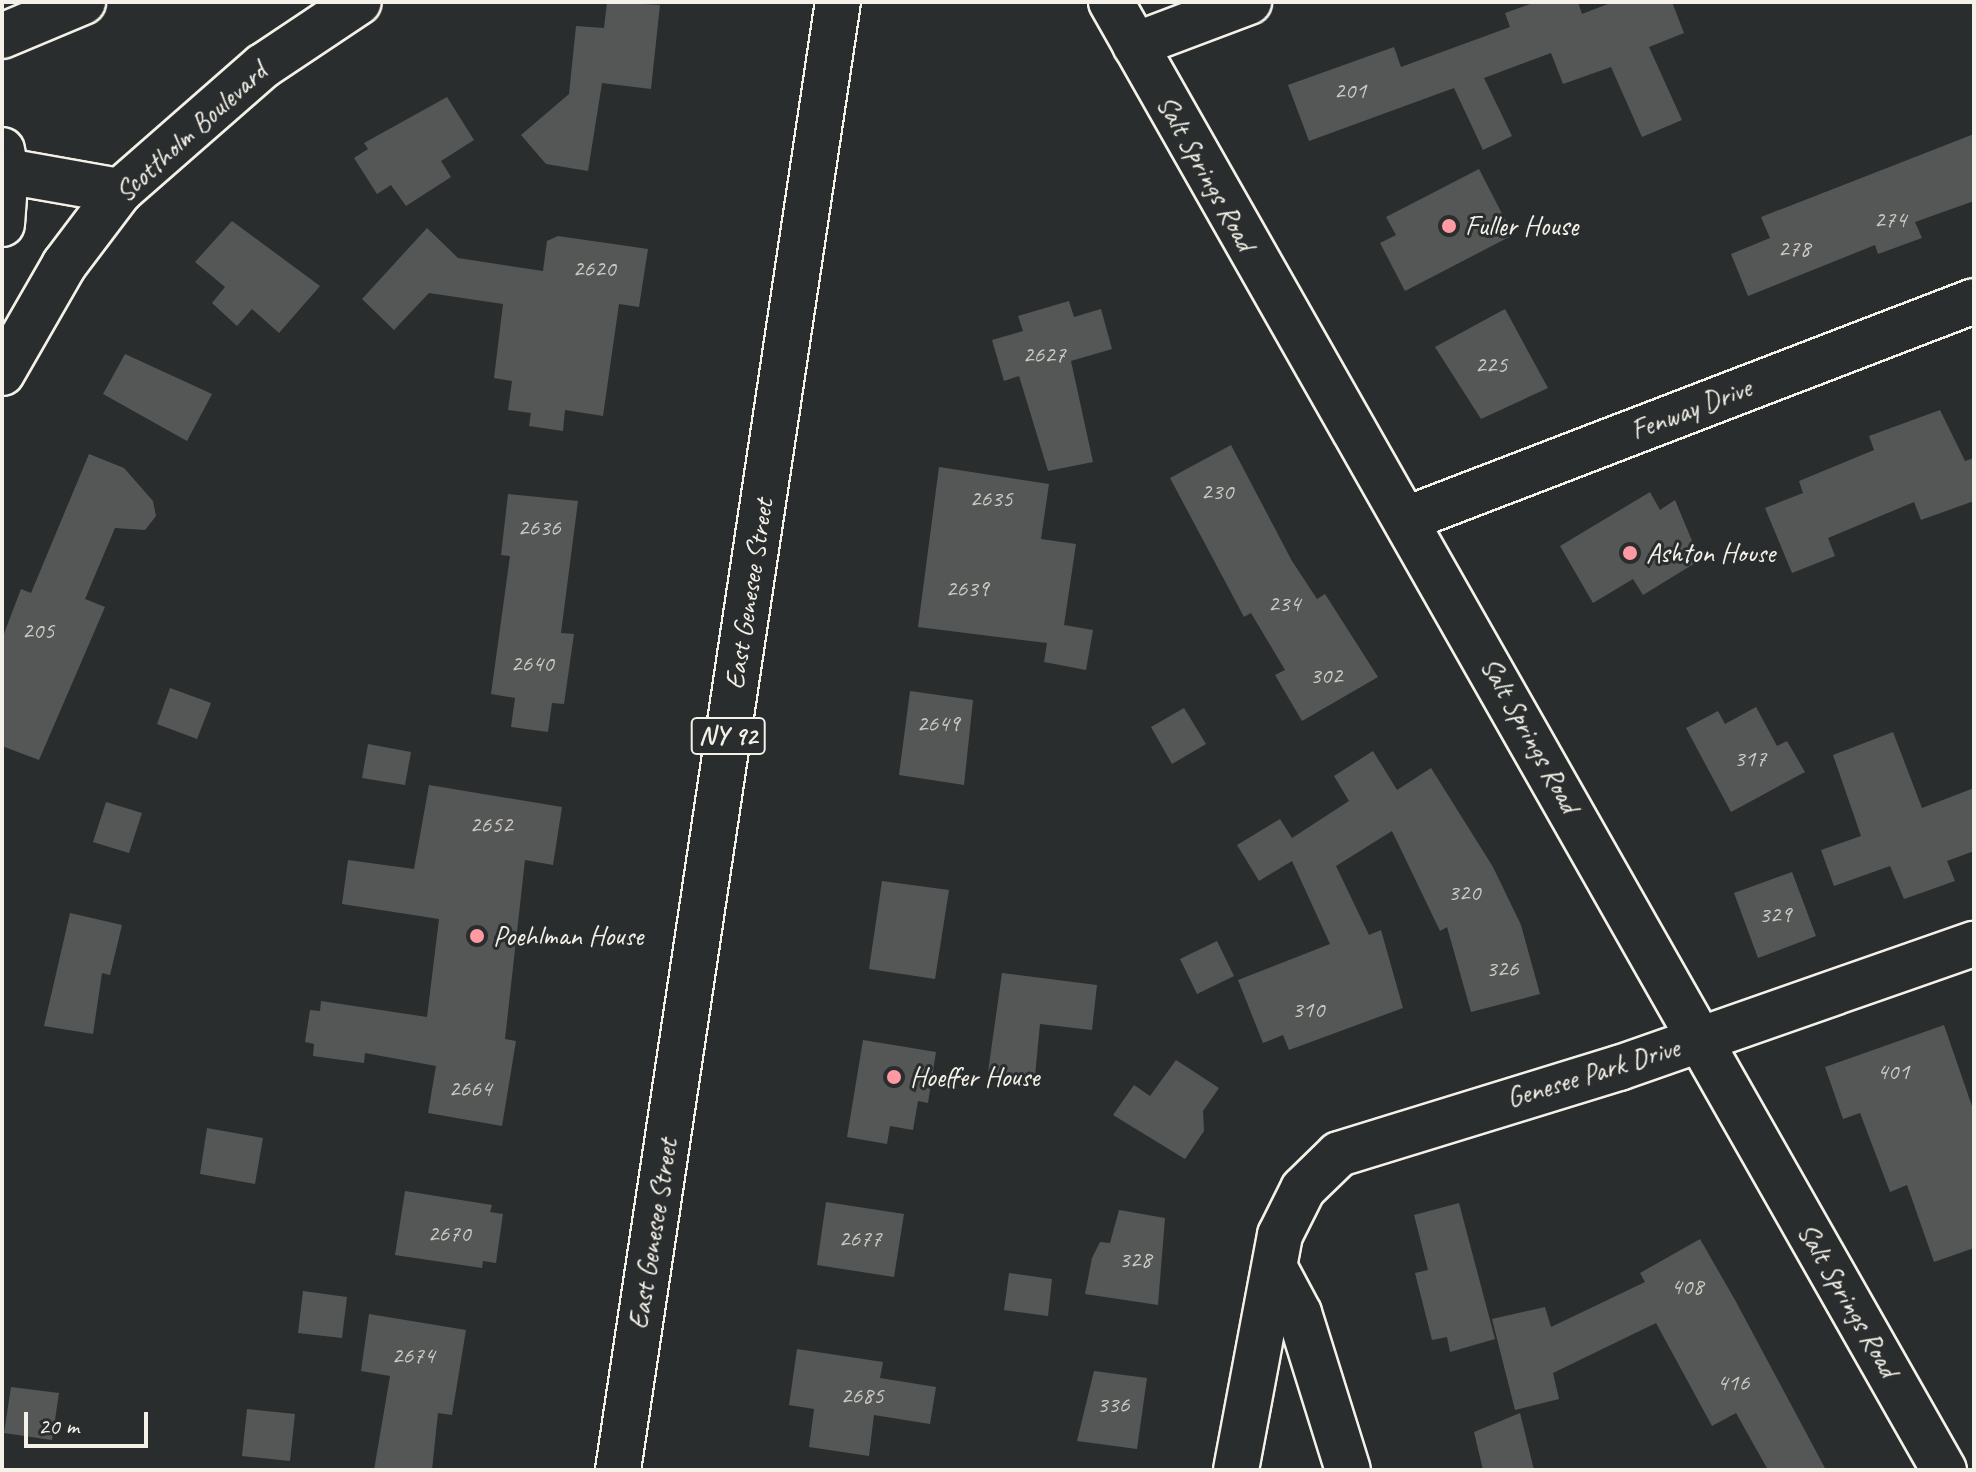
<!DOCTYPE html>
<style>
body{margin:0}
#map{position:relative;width:1976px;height:1472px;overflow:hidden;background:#2a2d2e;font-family:Caveat,sans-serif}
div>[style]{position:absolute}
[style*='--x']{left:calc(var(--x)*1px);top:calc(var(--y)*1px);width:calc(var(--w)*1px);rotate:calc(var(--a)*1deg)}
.building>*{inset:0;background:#555756}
.roads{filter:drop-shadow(2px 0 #f4f1e8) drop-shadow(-2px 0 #f4f1e8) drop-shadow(0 2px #f4f1e8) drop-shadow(0 -2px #f4f1e8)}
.street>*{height:44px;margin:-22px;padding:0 22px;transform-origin:22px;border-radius:22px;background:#2a2d2e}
.secondary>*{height:44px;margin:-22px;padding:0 22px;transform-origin:22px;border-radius:22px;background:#2a2d2e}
.primary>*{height:44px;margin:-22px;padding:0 22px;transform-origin:22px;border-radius:22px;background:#2a2d2e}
.dots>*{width:22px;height:22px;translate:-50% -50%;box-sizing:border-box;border:4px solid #2a2d2e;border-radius:50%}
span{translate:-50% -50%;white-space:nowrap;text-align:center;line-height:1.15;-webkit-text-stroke:6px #2a2d2e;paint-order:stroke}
.number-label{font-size:24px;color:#cccac4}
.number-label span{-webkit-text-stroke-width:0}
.shield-label span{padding:2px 6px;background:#2a2d2e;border:2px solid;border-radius:6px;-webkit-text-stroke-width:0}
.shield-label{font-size:26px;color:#f4f1e8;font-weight:700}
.street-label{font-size:28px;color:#f4f1e8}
.poi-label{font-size:28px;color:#f4f1e8}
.left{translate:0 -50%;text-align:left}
.frame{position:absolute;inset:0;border:4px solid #f4f1e8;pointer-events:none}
.scale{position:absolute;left:24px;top:1412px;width:124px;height:36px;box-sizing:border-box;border:4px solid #f4f1e8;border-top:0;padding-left:10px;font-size:24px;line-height:28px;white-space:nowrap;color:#f4f1e8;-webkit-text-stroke:6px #2a2d2e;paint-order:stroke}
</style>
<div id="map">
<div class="building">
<i style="clip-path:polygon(607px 2px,660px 5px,651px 89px,602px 83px,588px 171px,546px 164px,521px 135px,569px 94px,576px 26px,604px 28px)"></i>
<i style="clip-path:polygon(1536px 2px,1578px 2px,1582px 14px,1613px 2px,1672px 2px,1684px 33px,1649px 47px,1682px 120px,1642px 137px,1611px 67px,1563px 84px,1551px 53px,1484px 78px,1512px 136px,1483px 150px,1454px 88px,1309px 141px,1288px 85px,1394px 47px,1401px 67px,1510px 27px,1505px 13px)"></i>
<i style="clip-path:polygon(447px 97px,474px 140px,441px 161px,451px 177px,406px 206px,391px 185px,377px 194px,354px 158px,368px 149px,364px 143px)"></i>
<i style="clip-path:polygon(1974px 134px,1974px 201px,1915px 222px,1922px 238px,1878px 254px,1875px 245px,1748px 296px,1731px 254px,1770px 238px,1761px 217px)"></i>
<i style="clip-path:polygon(1479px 169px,1513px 235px,1405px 291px,1380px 243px,1396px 235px,1386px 217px)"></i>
<i style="clip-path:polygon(232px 221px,320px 286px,279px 333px,252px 309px,237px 326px,212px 303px,225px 287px,195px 262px)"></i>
<i style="clip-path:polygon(427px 228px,458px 258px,543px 271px,547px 241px,558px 236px,648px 249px,639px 307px,619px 304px,603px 416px,565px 410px,563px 431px,529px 426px,531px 413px,508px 410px,512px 381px,494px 378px,503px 304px,429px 293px,394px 330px,362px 299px)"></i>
<i style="clip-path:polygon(1069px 301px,1074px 317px,1101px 309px,1112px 349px,1071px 361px,1093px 462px,1048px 471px,1019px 376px,1004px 381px,992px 340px,1023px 331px,1018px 316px)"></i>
<i style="clip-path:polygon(1505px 309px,1548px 388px,1481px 419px,1435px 347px)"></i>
<i style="clip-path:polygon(125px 354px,212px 394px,187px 441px,103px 394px)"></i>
<i style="clip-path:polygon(1940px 410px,1965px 461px,1974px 458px,1974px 501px,1921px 520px,1914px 502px,1828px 538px,1835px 556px,1792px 573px,1765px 508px,1803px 493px,1799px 481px,1874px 450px,1869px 436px)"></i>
<i style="clip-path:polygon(1231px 445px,1292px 561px,1317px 599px,1325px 594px,1378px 677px,1302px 721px,1275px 675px,1285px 670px,1251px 613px,1244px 617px,1170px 478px)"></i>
<i style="clip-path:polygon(89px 454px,124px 468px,153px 501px,156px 516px,145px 530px,115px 528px,85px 599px,105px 607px,39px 760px,2px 746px,2px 639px,21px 589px,31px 593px)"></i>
<i style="clip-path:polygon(939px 467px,1049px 484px,1041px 539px,1076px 544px,1064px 625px,1093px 630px,1086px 670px,1044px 662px,1047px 643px,918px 627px)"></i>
<i style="clip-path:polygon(1650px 492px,1660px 510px,1675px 500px,1700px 560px,1643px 595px,1633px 579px,1593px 603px,1560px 546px)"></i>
<i style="clip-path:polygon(508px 494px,578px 501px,561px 633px,574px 634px,564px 704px,552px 703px,548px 732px,511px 727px,515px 698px,491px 694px,510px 556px,501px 555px)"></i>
<i style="clip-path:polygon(170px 688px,211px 703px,197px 739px,157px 724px)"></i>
<i style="clip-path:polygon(910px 691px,973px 700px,964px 785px,899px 775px)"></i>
<i style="clip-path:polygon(1756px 707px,1777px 746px,1787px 741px,1805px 772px,1731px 812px,1686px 728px,1718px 711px,1725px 724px)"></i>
<i style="clip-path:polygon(1184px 708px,1206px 744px,1172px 764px,1151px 727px)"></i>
<i style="clip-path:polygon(1893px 732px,1922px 808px,1974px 788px,1974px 851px,1947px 861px,1955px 881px,1904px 899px,1890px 866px,1834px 886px,1821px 850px,1861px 836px,1833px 755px)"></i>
<i style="clip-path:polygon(368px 744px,411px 752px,405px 785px,362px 778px)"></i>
<i style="clip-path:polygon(1373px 751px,1397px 790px,1431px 768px,1493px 867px,1521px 925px,1540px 994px,1471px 1012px,1447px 927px,1440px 931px,1392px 831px,1336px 866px,1369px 935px,1381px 930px,1403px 1008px,1289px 1050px,1283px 1035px,1263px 1043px,1238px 980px,1330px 944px,1292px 861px,1259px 881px,1237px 845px,1280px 819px,1292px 838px,1349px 801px,1334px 776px)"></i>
<i style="clip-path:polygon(429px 785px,562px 807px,553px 865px,525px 860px,505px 1039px,516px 1041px,502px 1126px,428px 1113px,436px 1066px,365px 1053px,364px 1063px,313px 1056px,314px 1044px,305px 1042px,310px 1010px,320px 1011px,321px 1001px,427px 1017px,439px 919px,342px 904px,348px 860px,414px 869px)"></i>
<i style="clip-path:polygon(106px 802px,142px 813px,129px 853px,93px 842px)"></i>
<i style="clip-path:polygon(1792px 872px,1816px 936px,1758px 958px,1734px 893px)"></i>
<i style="clip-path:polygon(882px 881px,949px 890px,935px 979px,869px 969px)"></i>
<i style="clip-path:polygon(70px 913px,122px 925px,110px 975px,102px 973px,93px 1034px,44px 1026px)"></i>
<i style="clip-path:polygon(1217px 941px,1234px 976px,1197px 994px,1180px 959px)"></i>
<i style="clip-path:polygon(1002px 973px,1097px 985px,1092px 1030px,1040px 1024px,1035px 1076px,988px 1072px)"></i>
<i style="clip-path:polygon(1944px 1025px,1974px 1112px,1974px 1248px,1934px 1262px,1907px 1185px,1890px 1192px,1860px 1113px,1843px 1119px,1825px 1067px)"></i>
<i style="clip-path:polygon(863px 1040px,936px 1052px,928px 1103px,918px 1101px,913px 1130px,890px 1126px,887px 1144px,847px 1137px)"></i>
<i style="clip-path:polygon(1176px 1060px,1219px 1088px,1203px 1111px,1204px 1131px,1185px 1159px,1113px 1115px,1134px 1085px,1150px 1096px)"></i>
<i style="clip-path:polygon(207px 1128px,263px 1138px,255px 1184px,200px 1174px)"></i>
<i style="clip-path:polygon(405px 1191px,492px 1205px,490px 1212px,503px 1214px,496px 1263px,483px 1261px,482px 1268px,395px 1255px)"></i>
<i style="clip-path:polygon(826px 1202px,904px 1214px,894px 1277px,817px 1265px)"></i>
<i style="clip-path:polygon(1459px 1203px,1495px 1339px,1450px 1352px,1447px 1337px,1432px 1340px,1415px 1273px,1428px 1270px,1414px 1215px)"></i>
<i style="clip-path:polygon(1119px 1210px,1165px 1218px,1158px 1305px,1085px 1294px,1092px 1258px,1100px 1242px,1110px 1243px)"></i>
<i style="clip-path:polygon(1700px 1239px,1735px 1300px,1826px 1470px,1768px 1470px,1736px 1413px,1712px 1426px,1656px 1323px,1553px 1373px,1559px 1399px,1515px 1410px,1492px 1319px,1545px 1307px,1551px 1327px,1645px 1282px,1640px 1273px)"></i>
<i style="clip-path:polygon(1009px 1273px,1052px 1279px,1048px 1316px,1004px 1310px)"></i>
<i style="clip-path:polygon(303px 1291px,347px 1297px,342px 1338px,298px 1333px)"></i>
<i style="clip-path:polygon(369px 1314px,466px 1330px,452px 1415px,438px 1413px,432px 1470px,374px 1470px,390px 1376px,361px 1371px)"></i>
<i style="clip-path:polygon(797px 1349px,883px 1362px,880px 1378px,936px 1387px,930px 1424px,874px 1415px,869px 1456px,809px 1447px,814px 1409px,789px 1405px)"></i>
<i style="clip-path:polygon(1094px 1371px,1147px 1378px,1137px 1449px,1077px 1441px)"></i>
<i style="clip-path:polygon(11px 1387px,59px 1393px,52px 1440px,4px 1433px)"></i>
<i style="clip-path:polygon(247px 1409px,295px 1414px,290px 1461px,242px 1456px)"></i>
<i style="clip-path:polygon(1520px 1413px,1534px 1470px,1483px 1470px,1474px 1432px)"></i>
</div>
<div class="roads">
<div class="street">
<i style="--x:2;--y:36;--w:88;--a:-22.8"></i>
<i style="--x:1135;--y:45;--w:122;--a:-20.7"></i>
<i style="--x:2;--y:150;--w:21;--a:79"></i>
<i style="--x:6;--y:171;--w:116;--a:10"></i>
<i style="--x:2;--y:224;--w:53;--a:-85.7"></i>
<i style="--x:2;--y:373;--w:125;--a:-60.1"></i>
<i style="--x:64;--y:265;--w:93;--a:-52.9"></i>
<i style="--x:120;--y:191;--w:190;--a:-41.2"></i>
<i style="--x:263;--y:66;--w:115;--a:-33.7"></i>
<i style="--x:1409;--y:518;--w:605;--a:-21.01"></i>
<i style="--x:1275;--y:1268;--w:51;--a:61.9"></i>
<i style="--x:1299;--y:1313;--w:164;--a:72.7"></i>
<i style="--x:1236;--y:1470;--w:239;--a:-79.4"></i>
<i style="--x:1280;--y:1235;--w:51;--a:-63.4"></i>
<i style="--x:1303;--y:1189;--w:50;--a:-44.2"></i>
<i style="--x:1339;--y:1154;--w:293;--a:-17.1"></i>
<i style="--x:1619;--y:1068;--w:376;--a:-19.3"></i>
</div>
<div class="secondary">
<i style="--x:1111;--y:2;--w:1688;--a:60.43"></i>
</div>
<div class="primary">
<i style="--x:618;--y:1470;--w:1484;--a:-81.48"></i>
</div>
</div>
<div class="dots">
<i style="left:1449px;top:226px;background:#ff9aa2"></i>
<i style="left:1630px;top:553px;background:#ff9aa2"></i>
<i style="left:477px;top:936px;background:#ff9aa2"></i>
<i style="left:894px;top:1077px;background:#ff9aa2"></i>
</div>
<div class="number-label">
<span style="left:1350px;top:91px">201</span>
<span style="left:1890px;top:220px">274</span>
<span style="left:1794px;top:249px">278</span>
<span style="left:594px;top:269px">2620</span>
<span style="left:1044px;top:355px">2627</span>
<span style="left:1491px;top:365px">225</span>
<span style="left:1217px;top:492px">230</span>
<span style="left:991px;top:499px">2635</span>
<span style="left:539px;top:528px">2636</span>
<span style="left:967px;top:589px">2639</span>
<span style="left:1284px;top:604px">234</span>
<span style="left:38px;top:631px">205</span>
<span style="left:532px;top:664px">2640</span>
<span style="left:1326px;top:676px">302</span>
<span style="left:938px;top:724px">2649</span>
<span style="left:1750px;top:759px">317</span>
<span style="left:491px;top:825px">2652</span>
<span style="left:1464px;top:893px">320</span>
<span style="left:1775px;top:915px">329</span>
<span style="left:1502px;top:969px">326</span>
<span style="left:1308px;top:1010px">310</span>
<span style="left:1893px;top:1072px">401</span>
<span style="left:470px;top:1089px">2664</span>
<span style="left:449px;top:1234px">2670</span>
<span style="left:860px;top:1239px">2677</span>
<span style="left:1135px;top:1260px">328</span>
<span style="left:1687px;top:1287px">408</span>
<span style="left:413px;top:1356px">2674</span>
<span style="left:1733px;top:1383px">416</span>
<span style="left:862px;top:1396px">2685</span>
<span style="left:1113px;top:1405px">336</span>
</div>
<div class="shield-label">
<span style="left:728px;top:736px">NY 92</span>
</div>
<div class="street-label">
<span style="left:191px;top:132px;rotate:-42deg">Scottholm Boulevard</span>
<span style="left:1206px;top:173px;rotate:61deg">Salt Springs Road</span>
<span style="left:1691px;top:409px;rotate:-21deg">Fenway Drive</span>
<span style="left:749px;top:594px;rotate:-81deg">East Genesee Street</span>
<span style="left:1530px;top:735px;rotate:61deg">Salt Springs Road</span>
<span style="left:1593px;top:1073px;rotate:-17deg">Genesee Park Drive</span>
<span style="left:653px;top:1234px;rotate:-81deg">East Genesee Street</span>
<span style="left:1848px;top:1300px;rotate:60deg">Salt Springs Road</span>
</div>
<div class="poi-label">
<span class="left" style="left:1465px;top:226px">Fuller House</span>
<span class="left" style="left:1646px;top:553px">Ashton House</span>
<span class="left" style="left:493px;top:936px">Poehlman House</span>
<span class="left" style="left:910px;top:1077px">Hoeffer House</span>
</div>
<div class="frame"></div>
<div class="scale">20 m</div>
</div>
